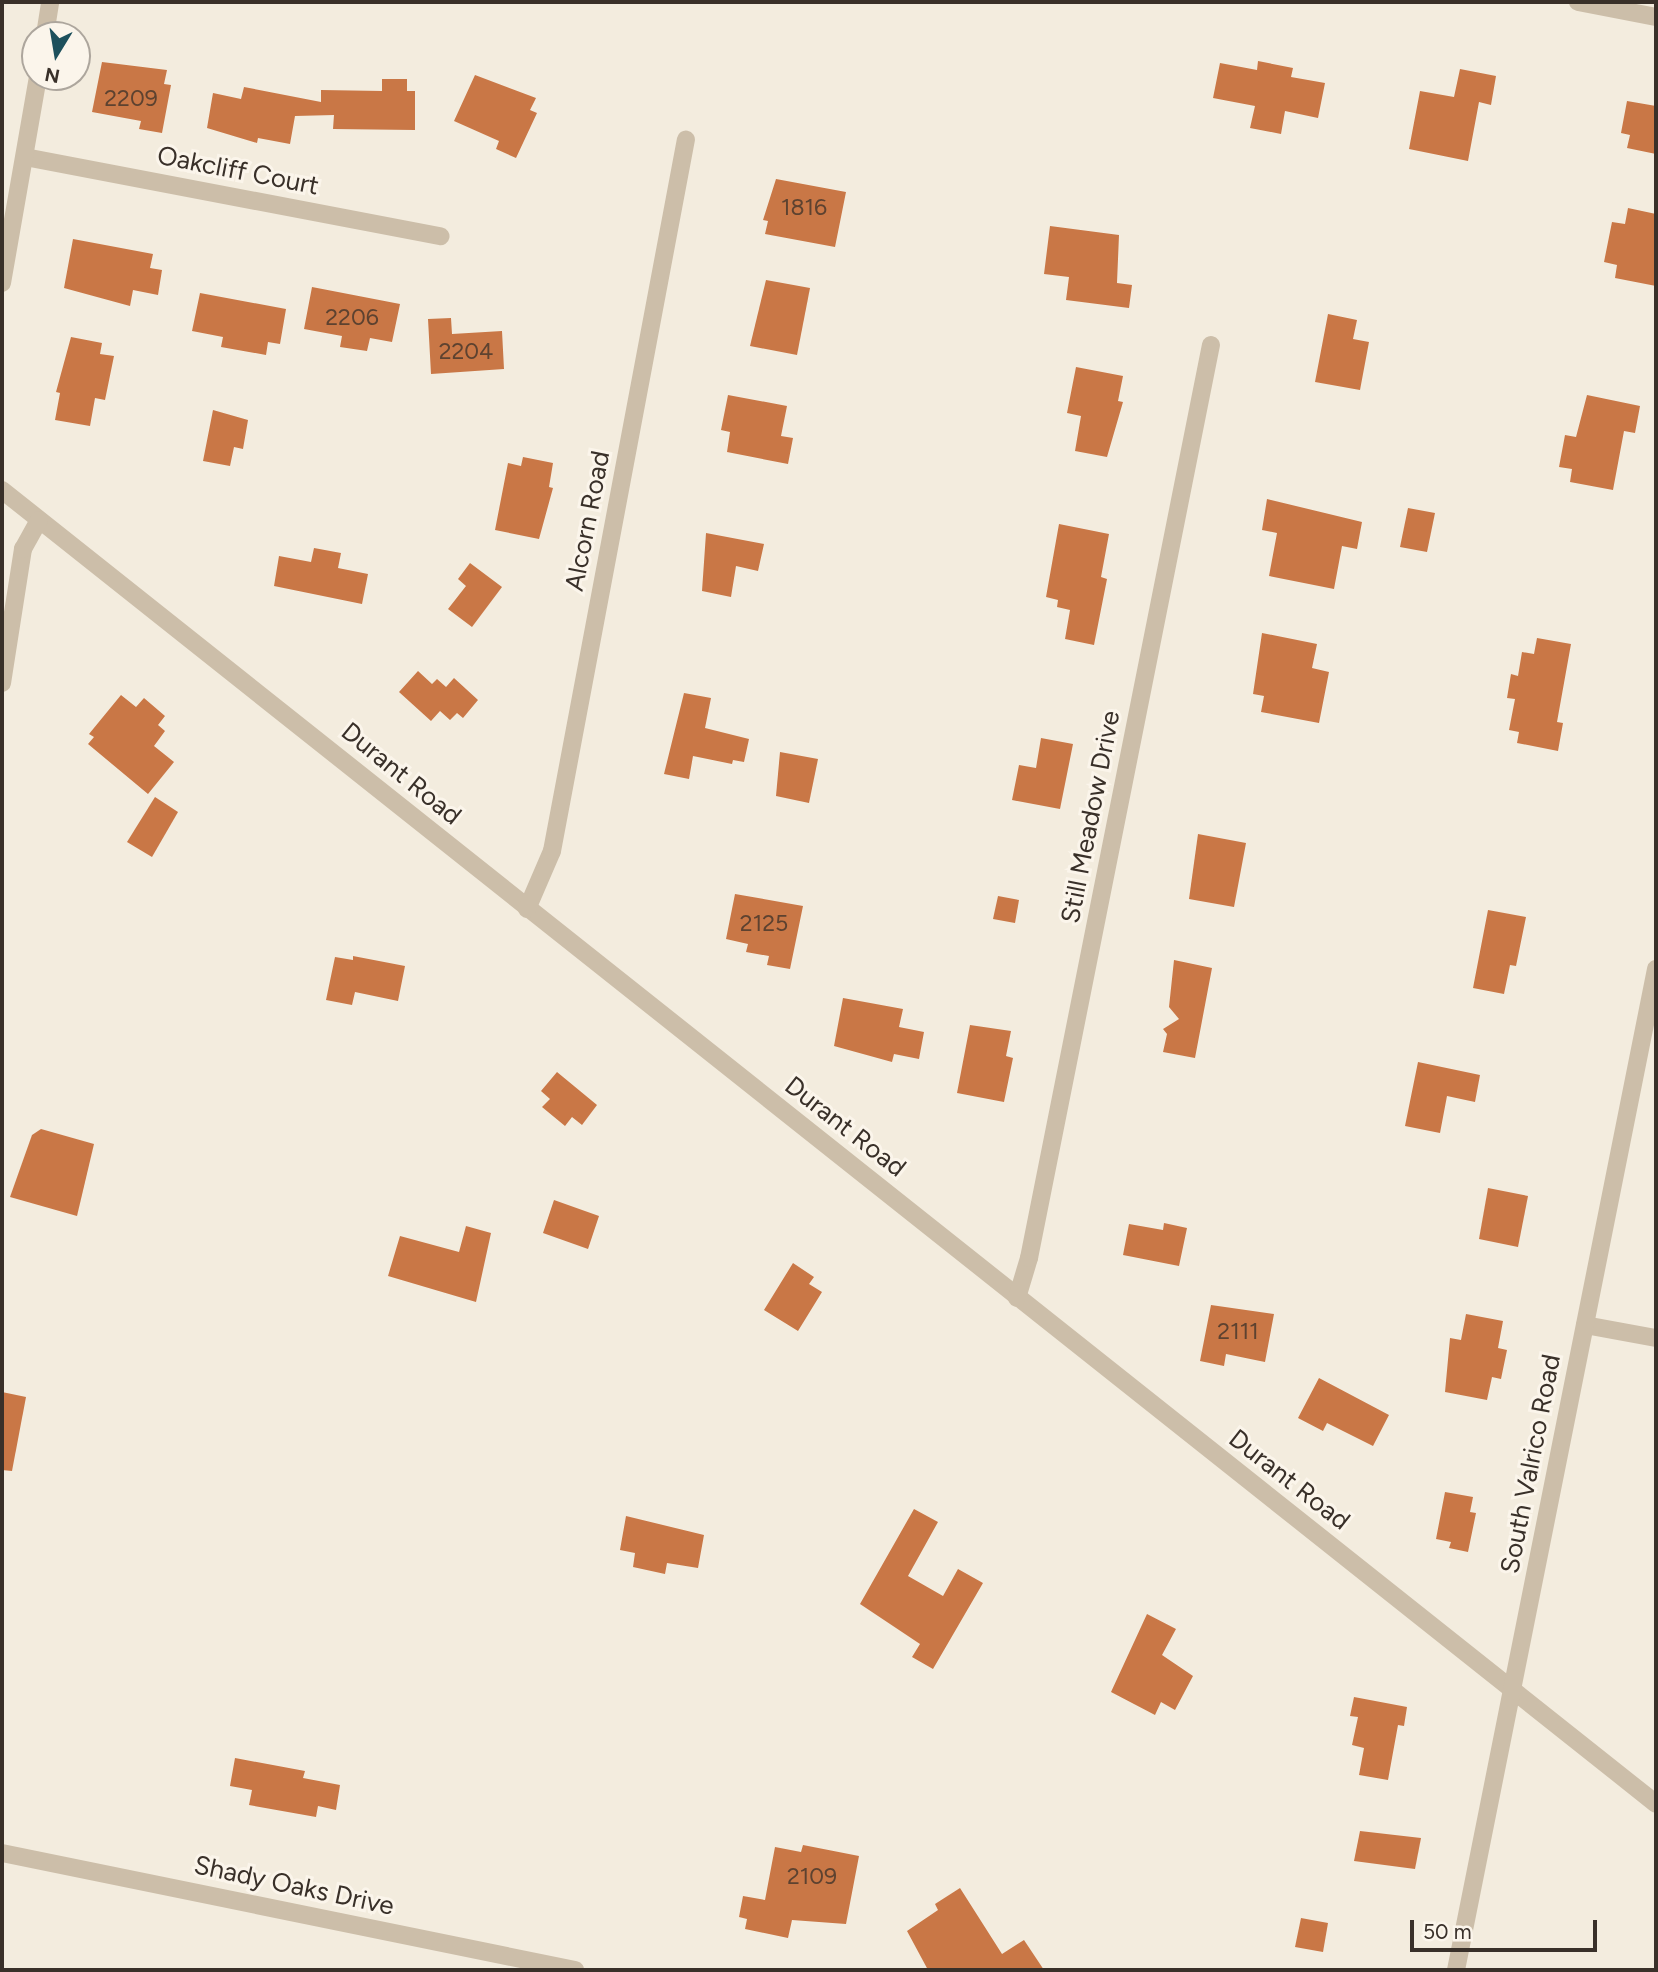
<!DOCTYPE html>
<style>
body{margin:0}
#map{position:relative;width:1658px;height:1972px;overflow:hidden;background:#f3ecde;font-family:Figtree,sans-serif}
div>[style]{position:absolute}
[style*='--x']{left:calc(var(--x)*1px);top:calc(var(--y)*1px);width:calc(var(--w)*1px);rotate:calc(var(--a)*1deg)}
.building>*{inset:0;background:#c97746}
.minor>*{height:18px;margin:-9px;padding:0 9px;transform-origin:9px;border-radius:9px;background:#ccbea9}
span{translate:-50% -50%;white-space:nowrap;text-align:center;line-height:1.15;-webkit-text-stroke:6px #fbf5eb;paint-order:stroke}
.number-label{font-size:23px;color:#5d4230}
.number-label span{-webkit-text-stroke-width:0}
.street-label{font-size:26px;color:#393029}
.frame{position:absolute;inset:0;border:4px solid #393029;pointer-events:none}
.north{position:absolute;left:21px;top:21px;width:70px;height:70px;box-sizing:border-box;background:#fbf5eb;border:2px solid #ada69d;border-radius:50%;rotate:191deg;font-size:19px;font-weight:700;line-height:28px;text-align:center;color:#393029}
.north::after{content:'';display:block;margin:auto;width:24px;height:32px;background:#1d505c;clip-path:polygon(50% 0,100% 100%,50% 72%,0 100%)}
.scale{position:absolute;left:1410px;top:1920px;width:187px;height:32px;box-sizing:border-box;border:4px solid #393029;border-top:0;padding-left:9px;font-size:21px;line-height:24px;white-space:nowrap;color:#393029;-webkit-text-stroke:5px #fbf5eb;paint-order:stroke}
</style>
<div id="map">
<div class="building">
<i style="clip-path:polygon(1258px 61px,1293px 68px,1291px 77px,1325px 83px,1318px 118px,1285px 111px,1281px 134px,1250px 128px,1255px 106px,1213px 98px,1220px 63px,1257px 70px)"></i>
<i style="clip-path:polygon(102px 62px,167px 70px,164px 84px,171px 85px,162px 133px,139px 129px,141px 121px,92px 112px)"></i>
<i style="clip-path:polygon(1460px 69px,1496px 76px,1491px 105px,1479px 102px,1468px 161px,1409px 149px,1420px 91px,1454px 97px)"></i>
<i style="clip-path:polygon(475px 75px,536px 98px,530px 110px,537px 113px,516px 158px,496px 149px,499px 141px,454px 121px)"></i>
<i style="clip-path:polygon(382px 79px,407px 79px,407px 91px,415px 91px,415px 130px,333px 129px,334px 115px,295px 116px,290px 144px,258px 138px,257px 143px,207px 128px,213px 93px,241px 99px,244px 87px,321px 102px,321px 90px,382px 91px)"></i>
<i style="clip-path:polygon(1627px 101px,1656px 106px,1656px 154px,1627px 148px,1630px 135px,1621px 133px)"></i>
<i style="clip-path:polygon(776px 179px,846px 192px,835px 247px,765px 234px,768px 221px,763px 220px)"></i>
<i style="clip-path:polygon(1628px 208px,1656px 214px,1656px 286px,1615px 278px,1617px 265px,1604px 262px,1612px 222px,1625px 224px)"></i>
<i style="clip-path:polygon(1050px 226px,1119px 235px,1117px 283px,1132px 285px,1129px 308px,1066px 300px,1069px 277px,1044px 274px)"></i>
<i style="clip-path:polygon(73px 239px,153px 254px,150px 268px,162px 270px,158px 295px,133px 290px,130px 306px,64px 288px)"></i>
<i style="clip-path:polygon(766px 280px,810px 288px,797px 355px,750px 346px)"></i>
<i style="clip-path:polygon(312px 287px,400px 304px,392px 342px,370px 338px,367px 351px,340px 347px,342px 336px,304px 329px)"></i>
<i style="clip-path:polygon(200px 293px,286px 309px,280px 344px,268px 342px,266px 355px,221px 347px,223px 337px,192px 331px)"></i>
<i style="clip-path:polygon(1328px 314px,1357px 320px,1353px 339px,1369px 342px,1360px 390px,1315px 382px)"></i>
<i style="clip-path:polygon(451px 318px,452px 334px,502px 331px,504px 369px,431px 374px,428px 319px)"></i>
<i style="clip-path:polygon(71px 337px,102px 343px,100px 354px,114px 356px,105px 400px,95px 398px,90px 426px,55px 420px,60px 393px,56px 392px)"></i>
<i style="clip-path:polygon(1076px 367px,1123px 376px,1118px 401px,1123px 402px,1107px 457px,1075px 451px,1081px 416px,1067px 413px)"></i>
<i style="clip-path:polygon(728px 395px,787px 406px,781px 436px,793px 438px,788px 464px,727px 452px,730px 432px,721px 430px)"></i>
<i style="clip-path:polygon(1587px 395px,1640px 406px,1635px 433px,1624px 431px,1613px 490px,1570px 482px,1572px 469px,1559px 467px,1565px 435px,1576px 437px)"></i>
<i style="clip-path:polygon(213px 410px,248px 420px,243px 449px,234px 447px,230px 466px,203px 461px)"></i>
<i style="clip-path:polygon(523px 457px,553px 463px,549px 487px,553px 488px,539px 539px,495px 530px,508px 463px,521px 466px)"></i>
<i style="clip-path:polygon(1267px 499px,1362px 522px,1357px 549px,1342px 546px,1334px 589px,1269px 576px,1277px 533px,1262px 530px)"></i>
<i style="clip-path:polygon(1408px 508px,1435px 513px,1427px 552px,1400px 547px)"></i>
<i style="clip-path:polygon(1059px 524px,1109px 534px,1101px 577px,1107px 579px,1094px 645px,1065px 639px,1070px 610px,1057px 607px,1058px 600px,1046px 597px)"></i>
<i style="clip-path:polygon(706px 533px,764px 544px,758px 571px,736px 566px,731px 597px,702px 591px)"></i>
<i style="clip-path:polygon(314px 548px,341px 553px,338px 568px,368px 574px,362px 604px,274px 586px,279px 556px,311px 562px)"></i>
<i style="clip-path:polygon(470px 563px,502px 587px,472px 627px,448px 609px,466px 586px,458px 579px)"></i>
<i style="clip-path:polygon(1262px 633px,1317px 644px,1312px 668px,1329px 672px,1319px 723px,1261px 712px,1264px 696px,1253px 694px)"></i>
<i style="clip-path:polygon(1537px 638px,1571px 644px,1557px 722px,1563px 723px,1558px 751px,1517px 743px,1519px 732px,1509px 730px,1515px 699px,1507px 698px,1511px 674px,1518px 676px,1522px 652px,1534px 654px)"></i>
<i style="clip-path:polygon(418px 671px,432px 684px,437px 679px,446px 687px,454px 678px,478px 700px,463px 718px,457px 713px,450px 720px,440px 711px,431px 721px,399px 692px)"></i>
<i style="clip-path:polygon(684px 693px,711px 698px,705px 728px,749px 739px,744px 762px,733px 760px,732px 764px,693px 756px,689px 779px,664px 774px)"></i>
<i style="clip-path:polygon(121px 695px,136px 707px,144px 698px,165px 716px,158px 725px,165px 731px,154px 746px,174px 762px,148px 794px,88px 744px,94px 737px,89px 734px)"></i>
<i style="clip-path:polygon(1041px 738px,1073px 744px,1060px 809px,1012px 800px,1019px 765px,1036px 768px)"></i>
<i style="clip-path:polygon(780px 752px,818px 759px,809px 803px,776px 796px)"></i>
<i style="clip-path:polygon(155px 797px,178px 812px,152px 857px,127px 842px)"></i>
<i style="clip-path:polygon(1198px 834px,1246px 843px,1234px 907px,1189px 899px)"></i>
<i style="clip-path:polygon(735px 894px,803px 906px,790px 969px,767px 965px,769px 956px,746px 952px,748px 944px,726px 939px)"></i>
<i style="clip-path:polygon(998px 896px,1019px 900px,1015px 923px,993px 919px)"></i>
<i style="clip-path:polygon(1488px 910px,1526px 917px,1516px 966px,1510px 965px,1504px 994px,1473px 988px)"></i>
<i style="clip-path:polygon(353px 956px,405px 966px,398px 1001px,355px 992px,352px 1005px,326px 1000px,335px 957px,353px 960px)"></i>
<i style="clip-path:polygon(1174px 960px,1212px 968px,1195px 1058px,1163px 1052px,1167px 1034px,1163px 1029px,1179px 1019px,1169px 1007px)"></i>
<i style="clip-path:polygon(843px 998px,903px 1009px,899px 1027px,924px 1032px,919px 1059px,894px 1054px,892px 1062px,834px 1046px)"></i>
<i style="clip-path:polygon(970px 1025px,1011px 1031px,1006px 1056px,1013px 1058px,1004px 1102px,957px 1093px)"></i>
<i style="clip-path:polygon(1418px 1062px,1480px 1075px,1475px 1102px,1447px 1096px,1440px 1133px,1405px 1126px)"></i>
<i style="clip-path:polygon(557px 1072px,597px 1105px,582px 1125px,572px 1117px,565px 1126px,542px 1107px,550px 1099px,541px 1091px)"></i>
<i style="clip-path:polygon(41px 1129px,94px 1144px,77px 1216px,10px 1197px,32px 1135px)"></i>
<i style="clip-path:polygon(1488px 1188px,1528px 1196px,1518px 1247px,1479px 1239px)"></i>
<i style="clip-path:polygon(554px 1200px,599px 1216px,588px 1249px,543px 1233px)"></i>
<i style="clip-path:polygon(1164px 1223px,1187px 1228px,1179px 1266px,1123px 1255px,1129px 1224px,1163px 1230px)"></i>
<i style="clip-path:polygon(466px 1226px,491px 1233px,476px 1302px,388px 1276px,400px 1236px,459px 1252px)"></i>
<i style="clip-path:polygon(793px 1263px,814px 1277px,809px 1284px,822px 1292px,798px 1331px,764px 1310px)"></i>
<i style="clip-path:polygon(1211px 1305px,1274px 1314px,1265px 1362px,1226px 1354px,1224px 1366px,1200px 1361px)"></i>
<i style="clip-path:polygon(1466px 1314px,1503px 1321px,1498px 1348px,1507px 1350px,1501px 1379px,1492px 1377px,1487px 1400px,1445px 1392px,1450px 1338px,1461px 1340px)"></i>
<i style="clip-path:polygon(1319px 1378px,1389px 1415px,1373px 1446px,1327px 1423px,1323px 1431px,1298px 1418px)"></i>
<i style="clip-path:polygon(2px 1392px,26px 1397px,12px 1471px,2px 1470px)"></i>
<i style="clip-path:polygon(1445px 1492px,1473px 1497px,1470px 1512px,1476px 1513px,1468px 1552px,1449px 1548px,1451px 1542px,1436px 1539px)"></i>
<i style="clip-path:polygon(914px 1509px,938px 1522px,908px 1576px,943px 1596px,958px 1569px,983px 1583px,933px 1669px,912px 1657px,920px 1644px,860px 1604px)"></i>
<i style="clip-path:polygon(626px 1516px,704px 1535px,698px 1568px,667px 1563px,665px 1574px,633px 1567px,635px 1553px,620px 1550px)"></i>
<i style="clip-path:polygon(1147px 1614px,1176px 1629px,1162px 1655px,1193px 1676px,1175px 1710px,1161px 1702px,1155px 1715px,1111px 1692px)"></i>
<i style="clip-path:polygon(1354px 1697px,1407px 1707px,1404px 1726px,1398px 1725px,1388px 1780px,1359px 1775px,1364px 1748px,1352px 1745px,1358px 1717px,1350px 1716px)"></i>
<i style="clip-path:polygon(235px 1758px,305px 1771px,303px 1778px,340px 1785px,336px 1810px,318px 1806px,316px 1817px,249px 1805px,252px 1790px,230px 1786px)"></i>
<i style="clip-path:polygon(1360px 1831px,1421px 1838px,1415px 1869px,1354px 1861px)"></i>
<i style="clip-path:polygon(803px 1845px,859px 1856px,846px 1924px,792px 1920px,788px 1938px,745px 1929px,747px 1919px,739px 1917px,743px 1896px,765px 1900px,775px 1847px,801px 1852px)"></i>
<i style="clip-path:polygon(960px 1888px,1002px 1954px,1024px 1940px,1044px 1970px,928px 1970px,907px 1931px,938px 1910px,935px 1904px)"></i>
<i style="clip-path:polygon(1301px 1918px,1328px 1923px,1323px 1952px,1295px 1947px)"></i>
</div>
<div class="minor">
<i style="--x:1578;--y:2;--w:79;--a:10.9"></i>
<i style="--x:45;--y:35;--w:33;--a:-81"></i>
<i style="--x:25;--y:157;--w:423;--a:10.8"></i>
<i style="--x:2;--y:283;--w:209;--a:-80.1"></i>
<i style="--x:2;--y:490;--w:2112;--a:38.46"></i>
<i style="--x:2;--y:683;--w:136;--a:-81.1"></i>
<i style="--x:23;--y:549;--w:33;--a:-61"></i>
<i style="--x:527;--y:909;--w:63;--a:-66.7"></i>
<i style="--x:552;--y:851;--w:724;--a:-79.34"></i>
<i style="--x:1017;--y:1298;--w:42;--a:-73.3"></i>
<i style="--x:1029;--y:1258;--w:931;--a:-78.73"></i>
<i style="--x:1585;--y:1325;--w:72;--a:10.4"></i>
<i style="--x:2;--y:1853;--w:585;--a:11.54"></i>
<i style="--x:1456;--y:1970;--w:1021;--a:-78.7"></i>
</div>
<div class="number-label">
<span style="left:131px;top:98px">2209</span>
<span style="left:804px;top:207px">1816</span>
<span style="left:352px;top:317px">2206</span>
<span style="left:466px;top:351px">2204</span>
<span style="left:764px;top:923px">2125</span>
<span style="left:1238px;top:1331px">2111</span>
<span style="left:812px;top:1876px">2109</span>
</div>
<div class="street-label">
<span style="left:238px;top:171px;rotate:11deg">Oakcliff Court</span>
<span style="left:588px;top:521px;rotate:-79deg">Alcorn Road</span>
<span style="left:401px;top:774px;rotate:39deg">Durant Road</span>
<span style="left:1091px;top:817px;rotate:-79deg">Still Meadow Drive</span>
<span style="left:845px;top:1127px;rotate:38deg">Durant Road</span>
<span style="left:1531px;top:1464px;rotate:-79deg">South Valrico Road</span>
<span style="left:1289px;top:1480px;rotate:38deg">Durant Road</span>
<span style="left:294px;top:1886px;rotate:12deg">Shady Oaks Drive</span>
</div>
<div class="frame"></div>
<div class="north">N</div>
<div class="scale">50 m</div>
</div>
